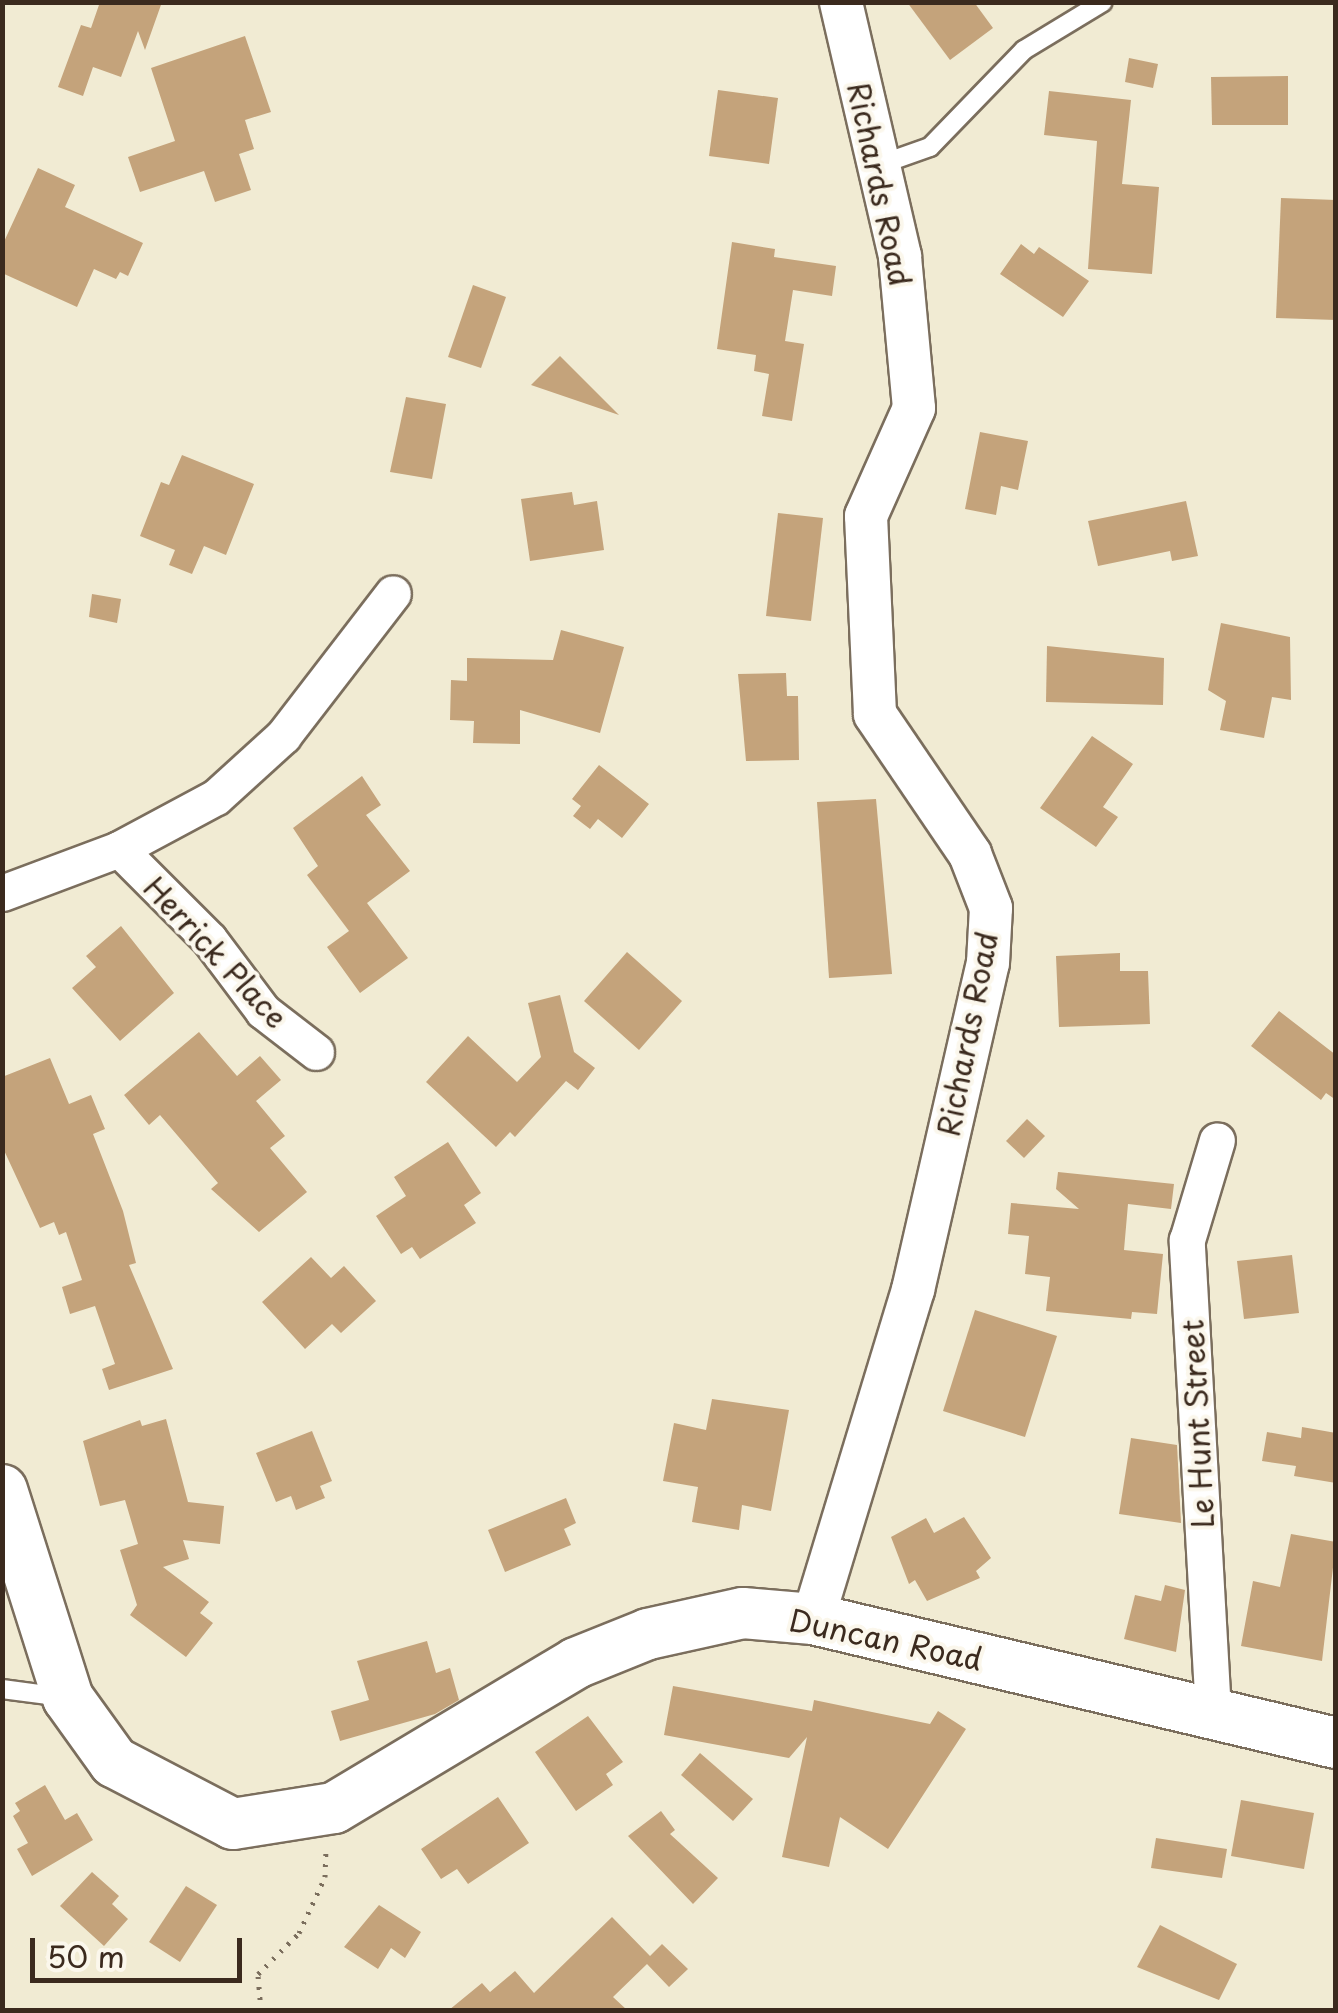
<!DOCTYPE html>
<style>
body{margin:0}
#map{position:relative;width:1338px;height:2013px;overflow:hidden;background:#f1ebd3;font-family:"Playpen Sans",sans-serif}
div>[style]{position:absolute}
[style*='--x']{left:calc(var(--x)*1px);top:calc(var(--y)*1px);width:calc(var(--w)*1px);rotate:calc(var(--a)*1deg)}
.building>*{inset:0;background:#c4a37b}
.path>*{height:5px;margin-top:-2.5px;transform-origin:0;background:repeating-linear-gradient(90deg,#7b6e5d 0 2.5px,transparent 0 10.5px)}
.roads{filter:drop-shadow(2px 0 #7b6e5d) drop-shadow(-2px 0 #7b6e5d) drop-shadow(0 2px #7b6e5d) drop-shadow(0 -2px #7b6e5d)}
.service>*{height:18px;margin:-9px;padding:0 9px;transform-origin:9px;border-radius:9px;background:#fff}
.minor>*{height:35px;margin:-17.5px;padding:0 17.5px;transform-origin:17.5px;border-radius:17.5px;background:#fff}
.tertiary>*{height:42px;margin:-21px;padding:0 21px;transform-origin:21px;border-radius:21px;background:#fff}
.secondary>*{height:50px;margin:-25px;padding:0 25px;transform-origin:25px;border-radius:25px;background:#fff}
span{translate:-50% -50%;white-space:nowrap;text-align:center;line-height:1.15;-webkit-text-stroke:8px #fbf7ec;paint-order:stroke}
.street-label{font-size:30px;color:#3b2a1e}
.frame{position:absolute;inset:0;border:5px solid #3b2a1e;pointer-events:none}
.scale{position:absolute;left:30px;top:1938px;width:212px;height:45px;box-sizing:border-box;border:5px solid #3b2a1e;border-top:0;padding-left:12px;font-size:30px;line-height:35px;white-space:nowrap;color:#3b2a1e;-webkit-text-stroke:8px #fbf7ec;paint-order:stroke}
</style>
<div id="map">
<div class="building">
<i style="clip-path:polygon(100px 2px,162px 2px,145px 50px,138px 31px,121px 77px,93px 67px,83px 96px,58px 87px,81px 25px,91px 28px)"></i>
<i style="clip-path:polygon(907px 2px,974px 2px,993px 28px,950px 60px)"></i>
<i style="clip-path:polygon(245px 36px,271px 112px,245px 120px,254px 149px,239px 154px,251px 190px,215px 202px,204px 171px,140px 192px,128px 157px,175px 141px,151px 68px)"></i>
<i style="clip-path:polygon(1129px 58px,1158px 64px,1153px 88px,1125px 82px)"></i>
<i style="clip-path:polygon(1288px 76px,1288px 125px,1212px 125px,1211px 77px)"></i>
<i style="clip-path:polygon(718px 90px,778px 98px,769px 164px,709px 156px)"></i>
<i style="clip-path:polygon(1049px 91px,1131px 100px,1122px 184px,1159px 187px,1152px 274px,1088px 269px,1097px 141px,1044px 135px)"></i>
<i style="clip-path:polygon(38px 168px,75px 185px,65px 207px,143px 243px,128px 276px,120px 272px,116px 279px,94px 269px,77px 307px,2px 273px,2px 246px)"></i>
<i style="clip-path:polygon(1281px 198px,1336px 200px,1336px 320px,1276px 318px)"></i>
<i style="clip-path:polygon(732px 242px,775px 249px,774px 257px,836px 266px,832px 296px,793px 290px,785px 341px,804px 344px,792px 421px,762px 416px,769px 374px,754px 371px,756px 355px,717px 349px)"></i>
<i style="clip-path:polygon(1021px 244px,1034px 254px,1039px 247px,1089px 281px,1063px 317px,1000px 274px)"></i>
<i style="clip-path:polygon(473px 285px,506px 297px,481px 368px,448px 357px)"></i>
<i style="clip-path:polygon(560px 356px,619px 415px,531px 385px)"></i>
<i style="clip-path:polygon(406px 397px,446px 404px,432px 479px,390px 472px)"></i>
<i style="clip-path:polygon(980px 432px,1028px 441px,1018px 490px,1001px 486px,996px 515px,965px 509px)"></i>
<i style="clip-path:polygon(182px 455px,254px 484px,226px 555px,204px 546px,192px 574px,169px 565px,175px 550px,140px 536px,161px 482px,169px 485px)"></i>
<i style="clip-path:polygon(572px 492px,574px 505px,597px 501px,604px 550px,530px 561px,521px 499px)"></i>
<i style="clip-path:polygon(1186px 501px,1198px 556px,1172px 561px,1170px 551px,1098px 566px,1088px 521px)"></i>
<i style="clip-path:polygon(778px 513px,823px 518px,811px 621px,766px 616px)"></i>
<i style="clip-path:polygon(92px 594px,121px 599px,117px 623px,89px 617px)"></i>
<i style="clip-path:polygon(1221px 623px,1290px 637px,1291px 700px,1272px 697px,1264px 738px,1220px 730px,1226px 701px,1208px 690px)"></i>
<i style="clip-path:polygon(561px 630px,624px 647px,600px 733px,520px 710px,520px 744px,473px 743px,474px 721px,450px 720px,451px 680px,467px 681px,467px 658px,553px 660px)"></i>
<i style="clip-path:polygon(1047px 646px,1164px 658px,1163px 705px,1046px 702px)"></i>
<i style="clip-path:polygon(786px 673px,787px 696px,798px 696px,799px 760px,746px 761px,738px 674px)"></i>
<i style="clip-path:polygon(1092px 736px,1133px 764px,1103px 807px,1118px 817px,1096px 847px,1040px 808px)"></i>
<i style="clip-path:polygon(599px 765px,649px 804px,622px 838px,598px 819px,590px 829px,573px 816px,581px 806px,572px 799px)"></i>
<i style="clip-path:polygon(362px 776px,381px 805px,366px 815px,410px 871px,367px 903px,408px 958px,360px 993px,327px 947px,349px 931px,307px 875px,318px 866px,293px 828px)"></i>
<i style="clip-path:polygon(876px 799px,892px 974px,829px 978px,817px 802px)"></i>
<i style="clip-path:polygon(121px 926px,174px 993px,120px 1041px,72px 988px,96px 967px,86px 956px)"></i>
<i style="clip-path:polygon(627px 952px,682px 1001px,639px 1050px,584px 1001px)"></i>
<i style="clip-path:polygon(1120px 953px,1120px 971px,1148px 971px,1150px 1024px,1059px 1027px,1056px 956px)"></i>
<i style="clip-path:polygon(560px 995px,574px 1052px,595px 1068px,578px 1090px,566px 1081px,515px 1137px,510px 1132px,496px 1147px,426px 1082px,468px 1036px,517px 1082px,541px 1057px,528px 1003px)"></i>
<i style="clip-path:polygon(1279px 1011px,1336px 1055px,1336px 1100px,1326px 1093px,1321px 1100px,1251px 1046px)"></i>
<i style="clip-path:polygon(199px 1032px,237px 1076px,260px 1056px,281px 1080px,256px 1101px,285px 1136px,270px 1148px,307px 1192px,259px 1232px,211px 1189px,218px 1183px,160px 1115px,149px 1125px,124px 1095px)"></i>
<i style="clip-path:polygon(50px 1058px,69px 1104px,91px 1095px,105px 1129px,93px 1134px,123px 1211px,136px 1263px,129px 1265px,173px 1369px,109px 1390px,102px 1369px,115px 1364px,95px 1306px,70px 1314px,62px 1287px,82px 1280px,66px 1232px,59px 1235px,54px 1222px,40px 1228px,2px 1146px,2px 1077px)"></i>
<i style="clip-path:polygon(1027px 1119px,1045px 1136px,1024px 1158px,1006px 1141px)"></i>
<i style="clip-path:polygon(448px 1142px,481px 1193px,464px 1205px,476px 1223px,420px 1259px,412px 1247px,401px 1254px,376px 1216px,406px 1196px,394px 1177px)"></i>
<i style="clip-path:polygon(1058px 1172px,1174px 1184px,1171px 1209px,1128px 1204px,1124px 1250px,1163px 1254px,1157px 1314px,1132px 1312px,1131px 1319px,1046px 1311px,1050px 1277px,1025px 1274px,1029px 1236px,1008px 1234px,1011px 1203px,1079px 1209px,1056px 1189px)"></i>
<i style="clip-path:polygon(1292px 1255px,1299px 1313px,1244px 1319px,1237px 1261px)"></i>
<i style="clip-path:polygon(311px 1257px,331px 1278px,344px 1266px,376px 1301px,341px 1333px,332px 1324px,305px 1349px,262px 1302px)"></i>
<i style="clip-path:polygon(975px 1310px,1057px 1336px,1025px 1437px,943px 1411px)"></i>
<i style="clip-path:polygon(712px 1399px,789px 1410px,771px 1511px,742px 1505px,739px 1530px,692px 1522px,698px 1487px,663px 1481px,674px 1423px,706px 1430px)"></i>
<i style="clip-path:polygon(166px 1419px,188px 1502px,224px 1506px,220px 1544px,183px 1540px,189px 1559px,163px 1567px,209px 1602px,200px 1613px,213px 1623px,186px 1657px,130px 1615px,137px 1605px,120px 1550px,138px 1544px,125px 1500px,100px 1506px,83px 1441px,140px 1420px,142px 1426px)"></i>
<i style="clip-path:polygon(1302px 1427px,1336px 1433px,1336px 1483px,1294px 1476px,1296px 1466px,1262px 1461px,1267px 1432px,1301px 1438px)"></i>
<i style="clip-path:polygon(312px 1431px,332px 1481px,320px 1486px,325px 1498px,296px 1510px,291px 1496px,276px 1502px,256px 1453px)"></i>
<i style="clip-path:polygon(1131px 1438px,1177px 1445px,1181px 1523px,1119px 1514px)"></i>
<i style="clip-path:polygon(566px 1498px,576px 1523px,564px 1529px,571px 1545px,505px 1572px,488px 1530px)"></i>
<i style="clip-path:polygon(964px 1517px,991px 1558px,976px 1571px,980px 1578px,927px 1601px,915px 1580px,909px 1584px,891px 1537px,926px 1518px,934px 1533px)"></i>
<i style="clip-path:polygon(1291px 1534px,1336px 1542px,1322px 1661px,1241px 1646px,1253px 1581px,1280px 1587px)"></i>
<i style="clip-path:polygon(1165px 1585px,1185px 1590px,1176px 1652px,1124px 1639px,1135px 1595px,1161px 1601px)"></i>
<i style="clip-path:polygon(427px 1641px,436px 1673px,450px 1668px,459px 1700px,435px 1714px,340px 1741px,331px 1711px,369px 1700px,357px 1661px)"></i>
<i style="clip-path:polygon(673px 1686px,812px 1711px,814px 1700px,930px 1724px,938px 1711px,966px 1729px,888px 1849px,840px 1817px,829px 1867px,782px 1857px,807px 1737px,789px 1758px,664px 1735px)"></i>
<i style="clip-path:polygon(588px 1716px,623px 1762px,606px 1774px,613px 1785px,576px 1811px,535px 1752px)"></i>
<i style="clip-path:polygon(700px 1753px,753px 1799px,733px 1821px,681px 1775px)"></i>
<i style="clip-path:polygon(45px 1785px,65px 1820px,77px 1813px,93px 1840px,32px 1876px,17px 1849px,28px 1843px,13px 1816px,20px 1811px,15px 1803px)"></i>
<i style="clip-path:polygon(498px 1797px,529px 1843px,468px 1884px,457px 1869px,441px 1879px,421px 1849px)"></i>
<i style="clip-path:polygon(1241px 1800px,1314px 1813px,1304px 1869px,1231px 1856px)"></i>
<i style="clip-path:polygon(661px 1811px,675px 1830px,670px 1834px,718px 1878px,693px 1904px,628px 1836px)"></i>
<i style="clip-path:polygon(1156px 1838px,1227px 1849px,1222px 1878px,1151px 1868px)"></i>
<i style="clip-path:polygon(92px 1872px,119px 1896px,112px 1904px,128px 1919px,104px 1946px,60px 1906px)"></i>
<i style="clip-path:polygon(186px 1886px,217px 1905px,180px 1962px,149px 1942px)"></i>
<i style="clip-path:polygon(379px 1905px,421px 1932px,405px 1958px,391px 1948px,378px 1969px,344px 1947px)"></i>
<i style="clip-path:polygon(612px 1917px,650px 1956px,662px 1944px,688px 1969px,669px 1987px,647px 1964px,613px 1997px,627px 2010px,449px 2010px,482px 1983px,490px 1992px,515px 1971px,534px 1993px)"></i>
<i style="clip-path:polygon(1160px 1925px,1237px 1964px,1219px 2000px,1137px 1967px)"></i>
</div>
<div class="path">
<i style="--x:261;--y:2010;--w:36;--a:-95"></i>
<i style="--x:258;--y:1974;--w:58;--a:-45"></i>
<i style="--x:299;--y:1933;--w:62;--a:-65.1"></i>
<i style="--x:325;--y:1877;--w:29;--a:-88"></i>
</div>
<div class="roads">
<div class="service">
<i style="--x:879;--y:165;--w:54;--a:-19.4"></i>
<i style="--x:930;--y:147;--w:135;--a:-45.9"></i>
<i style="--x:1024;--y:50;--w:92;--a:-31.3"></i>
<i style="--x:2;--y:1689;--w:62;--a:7.5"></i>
</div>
<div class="minor">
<i style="--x:119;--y:849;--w:127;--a:45"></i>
<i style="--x:209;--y:939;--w:90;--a:53.1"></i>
<i style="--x:263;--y:1011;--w:67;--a:37.7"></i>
<i style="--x:2;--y:893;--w:125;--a:-20.6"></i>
<i style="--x:119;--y:849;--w:110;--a:-28.2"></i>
<i style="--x:216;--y:797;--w:91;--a:-42.3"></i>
<i style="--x:283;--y:736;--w:180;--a:-52.4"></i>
<i style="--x:1213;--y:1712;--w:473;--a:-93.2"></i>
<i style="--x:1187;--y:1240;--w:104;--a:-73.3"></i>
</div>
<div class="tertiary">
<i style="--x:813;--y:1619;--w:344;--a:-73.1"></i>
<i style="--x:913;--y:1290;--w:335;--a:-77.1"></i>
<i style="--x:988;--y:963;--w:55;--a:-86.9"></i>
<i style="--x:991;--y:908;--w:58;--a:-111.3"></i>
<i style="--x:970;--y:854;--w:169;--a:-124.2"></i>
<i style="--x:875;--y:714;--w:198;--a:-92.6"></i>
<i style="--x:866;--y:516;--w:118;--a:-66"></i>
<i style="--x:914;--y:408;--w:153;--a:-95.3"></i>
<i style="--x:900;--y:256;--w:261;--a:-103.1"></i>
</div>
<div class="secondary">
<i style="--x:2;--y:1490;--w:218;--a:72.4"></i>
<i style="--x:68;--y:1698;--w:79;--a:54.3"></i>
<i style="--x:114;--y:1762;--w:134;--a:27.5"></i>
<i style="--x:233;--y:1824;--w:102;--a:-9"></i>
<i style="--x:334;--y:1808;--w:282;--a:-30.9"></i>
<i style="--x:576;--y:1663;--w:78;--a:-21.9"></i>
<i style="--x:648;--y:1634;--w:97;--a:-12.5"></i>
<i style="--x:743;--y:1613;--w:70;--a:4.9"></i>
<i style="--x:813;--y:1619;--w:537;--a:13.34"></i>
</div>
</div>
<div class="street-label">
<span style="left:880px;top:184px;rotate:78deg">Richards Road</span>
<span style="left:216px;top:952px;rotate:47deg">Herrick Place</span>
<span style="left:967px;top:1034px;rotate:-79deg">Richards Road</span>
<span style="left:1197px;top:1424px;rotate:-93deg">Le Hunt Street</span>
<span style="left:886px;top:1639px;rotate:12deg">Duncan Road</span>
</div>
<div class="frame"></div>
<div class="scale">50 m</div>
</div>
